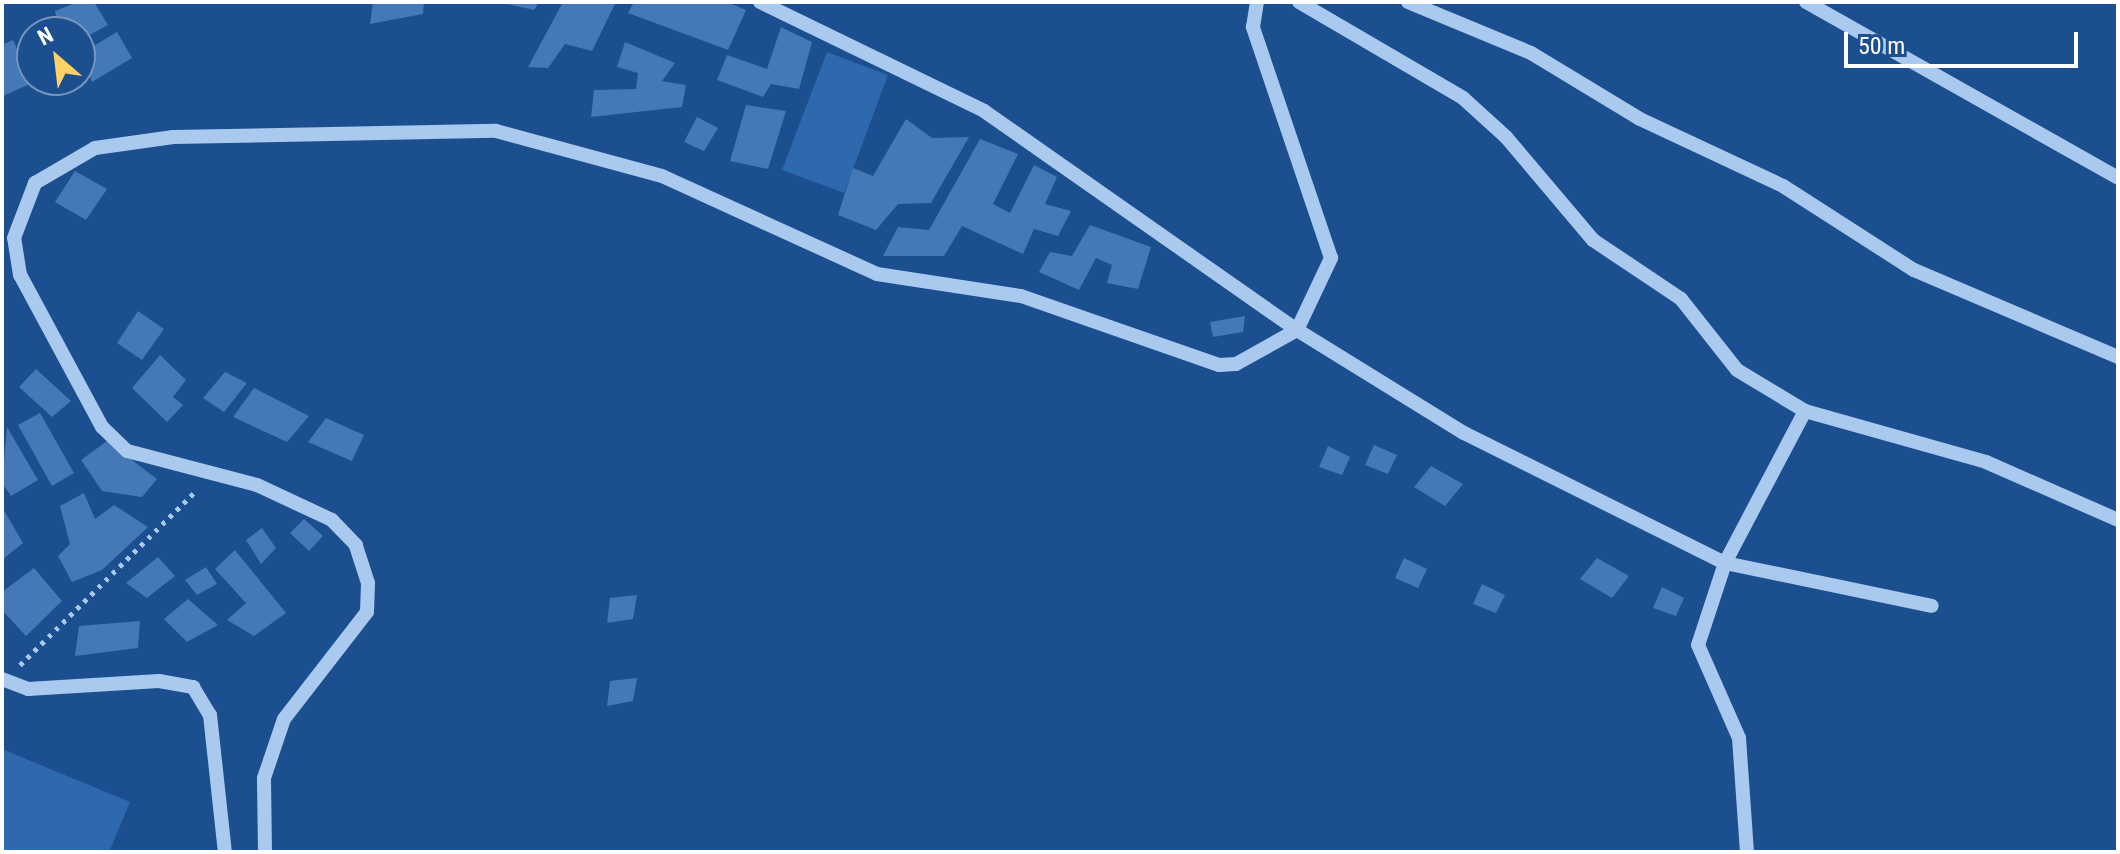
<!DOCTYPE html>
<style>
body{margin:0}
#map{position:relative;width:2120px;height:854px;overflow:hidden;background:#1b4f8f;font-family:"Roboto Condensed",sans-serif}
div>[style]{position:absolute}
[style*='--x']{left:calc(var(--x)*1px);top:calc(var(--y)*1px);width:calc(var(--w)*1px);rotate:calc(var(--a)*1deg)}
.green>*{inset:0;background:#2e69ad}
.building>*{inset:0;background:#4478b7}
.path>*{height:5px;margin-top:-2.5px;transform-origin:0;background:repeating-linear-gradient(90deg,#a9c9ee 0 4px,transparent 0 10px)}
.minor>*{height:14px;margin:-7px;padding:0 7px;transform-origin:7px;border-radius:7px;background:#a9c9ee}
span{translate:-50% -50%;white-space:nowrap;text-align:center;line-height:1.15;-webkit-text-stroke:8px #1b4f8f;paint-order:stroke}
.frame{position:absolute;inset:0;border:4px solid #fff;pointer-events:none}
.north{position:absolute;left:16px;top:16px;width:80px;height:80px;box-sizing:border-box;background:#1b4f8f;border:2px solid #7695bc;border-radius:50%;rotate:332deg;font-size:22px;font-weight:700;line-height:32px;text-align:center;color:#fff}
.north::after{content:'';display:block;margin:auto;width:28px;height:36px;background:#ffd166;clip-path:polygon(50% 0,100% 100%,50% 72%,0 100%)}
.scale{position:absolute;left:1844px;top:32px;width:234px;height:36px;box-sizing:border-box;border:4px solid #fff;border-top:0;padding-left:10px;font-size:24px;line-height:28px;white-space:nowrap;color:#fff;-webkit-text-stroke:6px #1b4f8f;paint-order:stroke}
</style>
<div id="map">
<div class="green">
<i style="clip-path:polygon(827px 52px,888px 75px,844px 193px,782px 170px)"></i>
<i style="clip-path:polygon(2px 749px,130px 802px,109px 852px,2px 852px)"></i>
</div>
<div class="building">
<i style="clip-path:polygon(78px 2px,94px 2px,108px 25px,86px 37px,77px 22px,59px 31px,55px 11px)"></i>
<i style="clip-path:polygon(373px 2px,424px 2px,423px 14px,370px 24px)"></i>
<i style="clip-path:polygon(498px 2px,539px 2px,534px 10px)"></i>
<i style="clip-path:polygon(563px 2px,616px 2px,592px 51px,565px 44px,548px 68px,528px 67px)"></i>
<i style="clip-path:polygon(634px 2px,727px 2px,746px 10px,728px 50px,628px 13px)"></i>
<i style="clip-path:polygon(781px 27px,812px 42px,799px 89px,771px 84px,763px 97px,717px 80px,727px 55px,767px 69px)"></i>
<i style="clip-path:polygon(117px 32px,132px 58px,92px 82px,80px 54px)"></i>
<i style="clip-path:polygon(13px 40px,32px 83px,3px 96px,2px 45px)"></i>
<i style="clip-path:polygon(625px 42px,675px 63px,662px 81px,686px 85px,682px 107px,591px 117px,594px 90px,636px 89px,638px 73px,617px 67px)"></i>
<i style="clip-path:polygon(746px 105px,786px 111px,768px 169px,730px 161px)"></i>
<i style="clip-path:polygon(697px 117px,718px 128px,704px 151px,684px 142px)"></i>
<i style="clip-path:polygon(906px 119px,932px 138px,969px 137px,931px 203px,898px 204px,876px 230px,838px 215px,853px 168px,873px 176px)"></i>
<i style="clip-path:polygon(980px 139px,1018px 154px,993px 204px,1010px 213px,1034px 165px,1057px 177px,1045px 204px,1071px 211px,1058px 236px,1034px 229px,1023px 254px,962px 226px,944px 256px,883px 256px,898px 227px,929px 230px)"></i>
<i style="clip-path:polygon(75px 171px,107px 189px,86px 220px,55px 202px)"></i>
<i style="clip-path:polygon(1090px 225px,1151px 247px,1138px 289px,1107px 283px,1112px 265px,1096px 258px,1079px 290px,1039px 272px,1050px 252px,1072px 256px)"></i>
<i style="clip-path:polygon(138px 311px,164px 329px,142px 360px,117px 343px)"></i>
<i style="clip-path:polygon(1245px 316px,1243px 332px,1213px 337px,1210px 322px)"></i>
<i style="clip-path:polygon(160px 355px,186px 380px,173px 397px,183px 405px,167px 422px,132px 388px)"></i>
<i style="clip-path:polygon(36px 369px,71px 401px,52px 417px,19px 387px)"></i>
<i style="clip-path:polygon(225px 372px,247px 383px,224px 412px,203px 398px)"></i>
<i style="clip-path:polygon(254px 388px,309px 416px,287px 442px,233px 417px)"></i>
<i style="clip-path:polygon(40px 413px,74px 473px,52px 486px,18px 425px)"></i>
<i style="clip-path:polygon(326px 418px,364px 435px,352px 461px,308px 442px)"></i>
<i style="clip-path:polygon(7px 427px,38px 480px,11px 496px,2px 483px)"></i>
<i style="clip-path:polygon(107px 441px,157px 479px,142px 497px,102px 491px,81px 460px)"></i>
<i style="clip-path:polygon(1374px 445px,1397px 455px,1388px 474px,1365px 465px)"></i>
<i style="clip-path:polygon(1328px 446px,1350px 457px,1342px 475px,1319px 467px)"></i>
<i style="clip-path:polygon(1431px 466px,1463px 484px,1445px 506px,1414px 487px)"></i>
<i style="clip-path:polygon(84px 493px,95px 519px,114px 505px,148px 527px,102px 570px,72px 582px,58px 556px,70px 544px,60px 506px)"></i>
<i style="clip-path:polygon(2px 507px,23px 543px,2px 560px)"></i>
<i style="clip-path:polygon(304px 519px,323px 536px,309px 551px,290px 533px)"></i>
<i style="clip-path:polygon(262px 528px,276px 548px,261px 564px,246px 540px)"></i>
<i style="clip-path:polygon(235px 550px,286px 613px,254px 636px,227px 620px,246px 603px,215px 569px)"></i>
<i style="clip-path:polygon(158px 557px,175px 576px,147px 598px,126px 583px)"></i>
<i style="clip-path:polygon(1404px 558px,1427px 569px,1418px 588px,1395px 578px)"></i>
<i style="clip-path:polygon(1597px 558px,1629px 576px,1612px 598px,1580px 579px)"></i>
<i style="clip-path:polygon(206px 567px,217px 584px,197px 595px,185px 580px)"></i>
<i style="clip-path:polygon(34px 568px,62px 601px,26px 636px,2px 610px,2px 592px)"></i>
<i style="clip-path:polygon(1482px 584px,1505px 595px,1496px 613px,1473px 604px)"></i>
<i style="clip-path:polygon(1662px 587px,1684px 598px,1676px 616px,1653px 608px)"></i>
<i style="clip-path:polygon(637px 595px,633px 619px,607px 623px,610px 598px)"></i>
<i style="clip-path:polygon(188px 599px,218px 625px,187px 642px,164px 619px)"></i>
<i style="clip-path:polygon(140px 621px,138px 648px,75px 656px,79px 626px)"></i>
<i style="clip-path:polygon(637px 678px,633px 701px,607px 706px,610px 681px)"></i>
</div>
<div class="path">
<i style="--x:20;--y:665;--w:246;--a:-44.7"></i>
</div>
<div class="minor">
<i style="--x:760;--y:2;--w:249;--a:25.9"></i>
<i style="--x:984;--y:111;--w:382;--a:35"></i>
<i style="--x:1297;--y:330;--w:196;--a:31.7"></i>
<i style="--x:1464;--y:433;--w:292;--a:26.5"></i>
<i style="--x:1725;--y:563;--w:86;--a:108.2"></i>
<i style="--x:1698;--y:645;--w:102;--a:66.2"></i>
<i style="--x:1739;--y:738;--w:114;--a:86"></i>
<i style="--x:1299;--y:2;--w:190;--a:30.3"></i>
<i style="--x:1463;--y:98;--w:58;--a:42.2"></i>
<i style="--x:1506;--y:137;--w:135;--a:49.8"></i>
<i style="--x:1593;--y:240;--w:106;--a:33.8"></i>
<i style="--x:1681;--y:299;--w:90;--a:51.7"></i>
<i style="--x:1737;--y:370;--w:79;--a:31.1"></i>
<i style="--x:1805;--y:411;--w:188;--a:15.7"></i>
<i style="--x:1986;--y:462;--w:144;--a:23.7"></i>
<i style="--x:1408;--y:2;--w:133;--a:22.5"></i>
<i style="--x:1531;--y:53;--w:127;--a:31.2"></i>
<i style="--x:1640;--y:119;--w:158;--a:25.1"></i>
<i style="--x:1783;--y:186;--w:156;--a:32.7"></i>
<i style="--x:1914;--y:270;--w:222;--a:23.1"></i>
<i style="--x:1806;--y:2;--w:358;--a:29.4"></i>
<i style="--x:1805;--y:411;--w:172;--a:117.8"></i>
<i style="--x:1725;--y:563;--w:211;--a:11.7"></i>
<i style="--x:2;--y:679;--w:28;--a:21"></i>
<i style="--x:28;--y:689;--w:131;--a:-3.5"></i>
<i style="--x:159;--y:681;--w:35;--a:10"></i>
<i style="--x:193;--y:687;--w:33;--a:59"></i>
<i style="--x:210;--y:715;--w:138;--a:83.8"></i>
<i style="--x:265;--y:852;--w:74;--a:-90.8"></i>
<i style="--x:264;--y:778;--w:62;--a:-71.3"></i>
<i style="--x:284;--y:719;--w:135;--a:-52.2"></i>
<i style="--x:367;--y:612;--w:29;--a:-88"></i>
<i style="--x:368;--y:583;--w:40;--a:-108"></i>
<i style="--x:356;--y:545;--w:35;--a:-134"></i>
<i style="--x:332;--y:520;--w:83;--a:-155"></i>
<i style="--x:257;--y:485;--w:134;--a:-165.3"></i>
<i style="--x:127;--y:451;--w:35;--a:-136"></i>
<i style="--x:102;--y:427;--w:173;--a:-118.3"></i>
<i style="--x:20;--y:275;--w:37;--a:-99"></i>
<i style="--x:14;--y:238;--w:59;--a:-69.1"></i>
<i style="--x:35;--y:183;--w:69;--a:-30.3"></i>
<i style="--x:95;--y:148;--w:79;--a:-8"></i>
<i style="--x:173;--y:137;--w:323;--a:-1.1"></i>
<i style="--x:496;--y:131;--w:172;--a:15.2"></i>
<i style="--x:662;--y:176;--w:236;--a:24.5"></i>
<i style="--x:877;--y:274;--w:146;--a:8.7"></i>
<i style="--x:1021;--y:296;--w:210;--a:19.2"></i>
<i style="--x:1219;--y:365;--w:17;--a:-3"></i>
<i style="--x:1236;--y:364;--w:70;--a:-29.1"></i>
<i style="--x:1297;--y:330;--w:80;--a:-64.7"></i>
<i style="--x:1331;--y:258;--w:244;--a:-108.7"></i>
<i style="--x:1253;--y:27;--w:25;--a:-81"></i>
</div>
<div class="frame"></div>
<div class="north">N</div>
<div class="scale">50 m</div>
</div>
